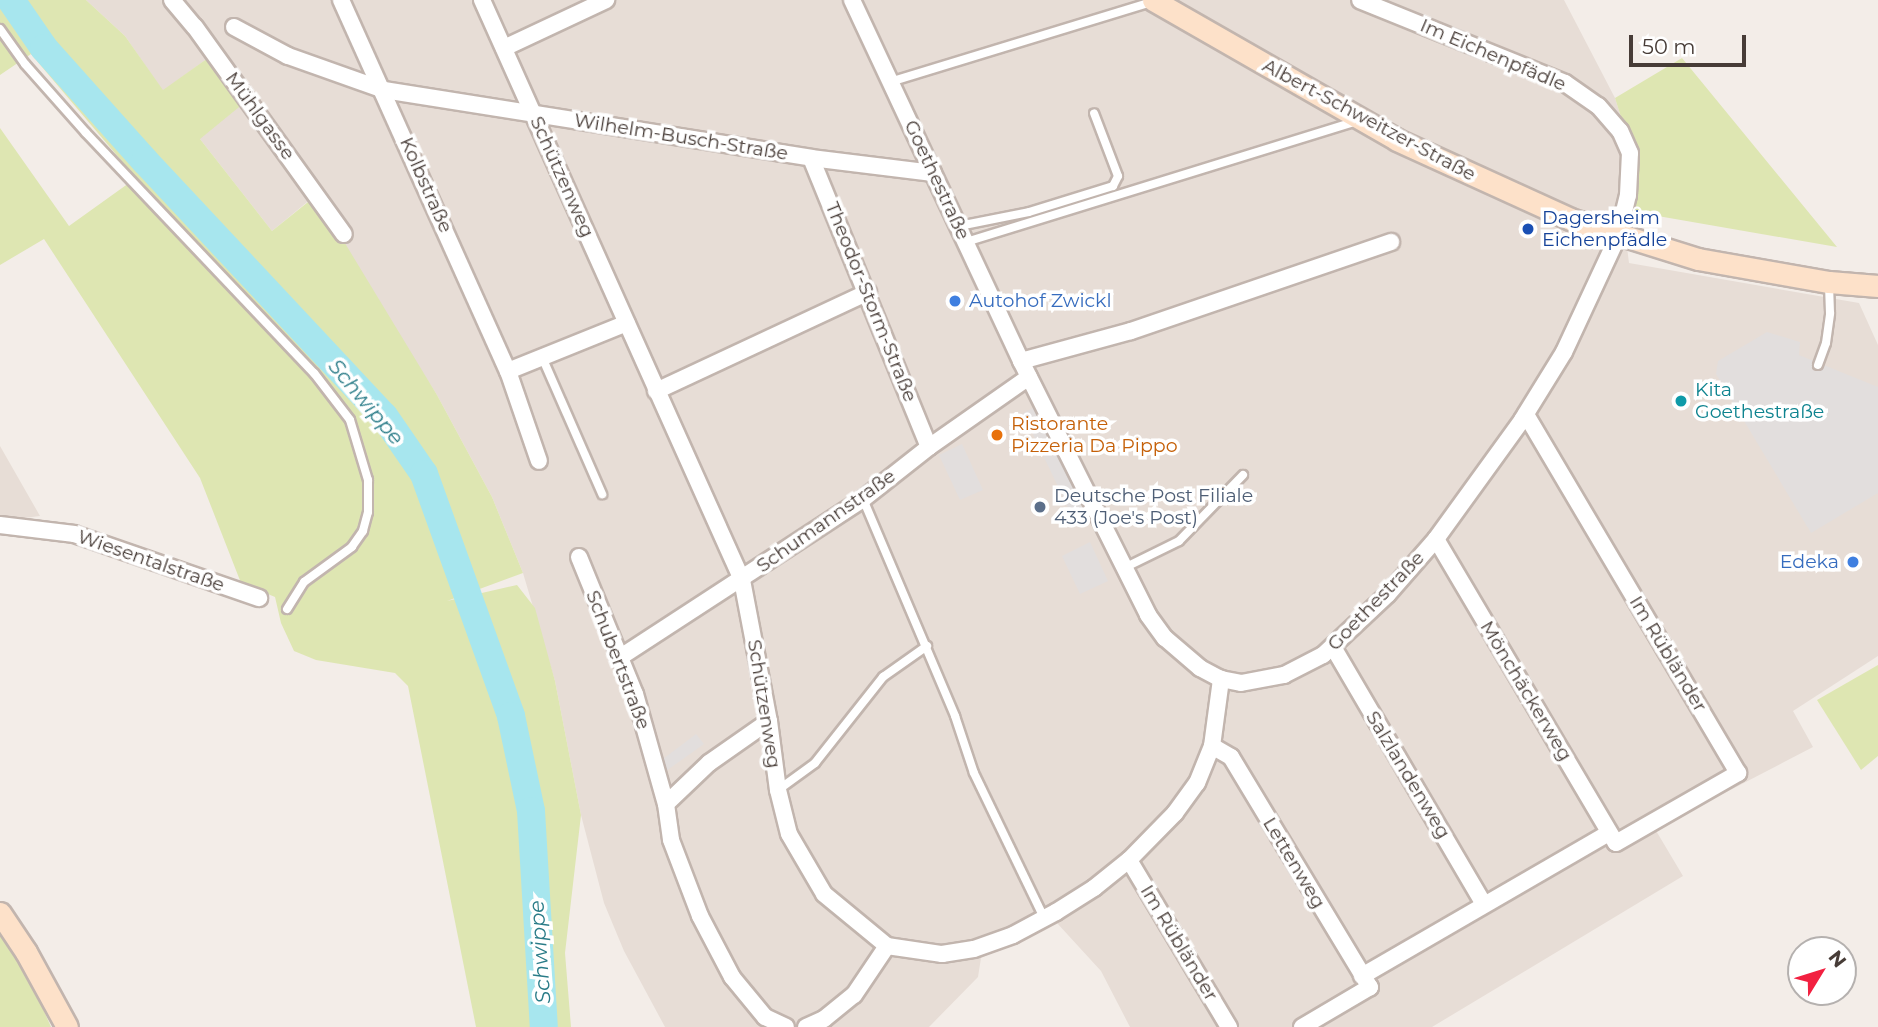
<!DOCTYPE html>
<meta charset="utf-8">
<style>
body{margin:0}
#map{position:relative;width:1878px;height:1027px;overflow:hidden;background:#f3ede8;font-family:Montserrat,sans-serif}
div>[style]{position:absolute}
[style*='--x']{left:calc(var(--x)*1px);top:calc(var(--y)*1px);width:calc(var(--w)*1px);rotate:calc(var(--a)*1deg)}
.residential>*{inset:0;background:#e7ddd6}
.green>*{inset:0;background:#dee6b2}
.parking>*{inset:0;background:#e2dedd}
.river>*{height:28px;margin:-14px;padding:0 14px;transform-origin:14px;border-radius:14px;background:#a7e6ee}
.roads{filter:drop-shadow(2px 0 #c2b5ae) drop-shadow(-2px 0 #c2b5ae) drop-shadow(0 2px #c2b5ae) drop-shadow(0 -2px #c2b5ae)}
.lane>*{height:8px;margin:-4px;padding:0 4px;transform-origin:4px;border-radius:4px;background:#fff}
.street>*{height:16px;margin:-8px;padding:0 8px;transform-origin:8px;border-radius:8px;background:#fff}
.secondary>*{height:21px;margin:-10.5px;padding:0 10.5px;transform-origin:10.5px;border-radius:10.5px;background:#fde1c9}
.dots>*{width:19px;height:19px;translate:-50% -50%;box-sizing:border-box;border:4px solid #fff;border-radius:50%}
span{translate:-50% -50%;white-space:nowrap;text-align:center;line-height:1.15;-webkit-text-stroke:7px #fff;paint-order:stroke}
.street-label{font-size:19px;color:#473c37}
.transit-label{font-size:19px;color:#164399}
.left{translate:0 -50%;text-align:left}
.shop-label{font-size:19px;color:#366cbe}
.right{translate:-100% -50%;text-align:right}
.culture-label{font-size:19px;color:#0d838f}
.food-label{font-size:19px;color:#c56008}
.service-label{font-size:19px;color:#4e5e75}
.water-label{font-size:21px;color:#2a7c88;font-style:italic}
.north{position:absolute;left:1787px;top:936px;width:70px;height:70px;box-sizing:border-box;background:#fff;border:2px solid #b5b1af;border-radius:50%;rotate:52deg;font-size:19px;font-weight:700;line-height:28px;text-align:center;color:#473c37}
.north::after{content:'';display:block;margin:auto;width:24px;height:32px;background:#f22040;clip-path:polygon(50% 0,100% 100%,50% 72%,0 100%)}
.scale{position:absolute;left:1629px;top:35px;width:117px;height:32px;box-sizing:border-box;border:4px solid #473c37;border-top:0;padding-left:9px;font-size:21px;line-height:24px;white-space:nowrap;color:#473c37;-webkit-text-stroke:5px #fff;paint-order:stroke}
</style>
<div id="map">
<div class="residential">
<i style="clip-path:polygon(86px 0,1564px 0,1615px 98px,1633px 155px,1626px 239px,1629px 263px,1859px 303px,1878px 345px,1878px 656px,1793px 711px,1813px 747px,1655px 829px,1683px 876px,1432px 1027px,1130px 1027px,1101px 971px,1057px 923px,981px 958px,978px 977px,929px 1027px,665px 1027px,624px 951px,604px 903px,581px 815px,555px 681px,523px 573px,492px 497px,437px 395px,312px 198px,272px 231px,200px 139px,208px 58px,163px 91px,125px 36px)"></i>
<i style="clip-path:polygon(0 446px,40px 516px,0 521px)"></i>
</div>
<div class="green">
<i style="clip-path:polygon(0 0,86px 0,125px 36px,163px 90px,208px 58px,244px 103px,200px 139px,272px 231px,313px 198px,340px 235px,437px 395px,492px 497px,523px 573px,447px 601px,517px 585px,535px 608px,555px 681px,581px 815px,565px 953px,571px 1027px,476px 1027px,408px 686px,395px 673px,316px 660px,294px 651px,281px 623px,275px 597px,241px 583px,200px 478px,44px 239px,0 265px,0 128px,69px 226px,136px 178px,31px 54px,0 75px)"></i>
<i style="clip-path:polygon(1682px 58px,1837px 247px,1629px 211px,1633px 155px,1615px 98px)"></i>
<i style="clip-path:polygon(1878px 665px,1878px 756px,1861px 770px,1817px 700px)"></i>
<i style="clip-path:polygon(0 933px,33px 986px,51px 1027px,0 1027px)"></i>
</div>
<div class="parking">
<i style="clip-path:polygon(1767px 332px,1800px 342px,1799px 355px,1878px 387px,1878px 493px,1811px 533px,1716px 374px,1718px 361px)"></i>
<i style="clip-path:polygon(1035px 407px,1083px 509px,1071px 514px,1023px 413px)"></i>
<i style="clip-path:polygon(962px 444px,983px 490px,960px 500px,939px 455px)"></i>
<i style="clip-path:polygon(1090px 542px,1108px 581px,1080px 594px,1062px 556px)"></i>
<i style="clip-path:polygon(696px 734px,704px 744px,666px 771px,659px 762px)"></i>
</div>
<div class="river">
<i style="--x:11;--y:0;--w:58;--a:55.5"></i>
<i style="--x:44;--y:48;--w:152;--a:48.2"></i>
<i style="--x:145;--y:161;--w:349;--a:46.9"></i>
<i style="--x:384;--y:416;--w:70;--a:55.4"></i>
<i style="--x:424;--y:474;--w:257;--a:70.2"></i>
<i style="--x:511;--y:716;--w:97;--a:78.1"></i>
<i style="--x:531;--y:811;--w:216;--a:86.6"></i>
</div>
<div class="roads">
<div class="lane">
<i style="--x:0;--y:29;--w:43;--a:54.5"></i>
<i style="--x:25;--y:64;--w:92;--a:48.5"></i>
<i style="--x:86;--y:133;--w:331;--a:46.5"></i>
<i style="--x:314;--y:373;--w:59;--a:52.5"></i>
<i style="--x:350;--y:420;--w:63;--a:73.3"></i>
<i style="--x:368;--y:480;--w:32;--a:90"></i>
<i style="--x:368;--y:512;--w:20;--a:105"></i>
<i style="--x:363;--y:531;--w:19;--a:125"></i>
<i style="--x:352;--y:547;--w:59;--a:143.9"></i>
<i style="--x:304;--y:582;--w:32;--a:122"></i>
<i style="--x:890;--y:82;--w:274;--a:-17"></i>
<i style="--x:959;--y:226;--w:71;--a:-11.3"></i>
<i style="--x:1029;--y:212;--w:88;--a:-17.2"></i>
<i style="--x:1113;--y:186;--w:11;--a:-63"></i>
<i style="--x:1118;--y:176;--w:67;--a:-110.9"></i>
<i style="--x:966;--y:242;--w:409;--a:-17.2"></i>
<i style="--x:542;--y:357;--w:150;--a:66.3"></i>
<i style="--x:1818;--y:365;--w:23;--a:-70"></i>
<i style="--x:1826;--y:343;--w:30;--a:-82"></i>
<i style="--x:1830;--y:313;--w:28;--a:-92"></i>
<i style="--x:863;--y:499;--w:236;--a:67"></i>
<i style="--x:955;--y:716;--w:60;--a:71.6"></i>
<i style="--x:974;--y:773;--w:161;--a:64.2"></i>
<i style="--x:1124;--y:568;--w:61;--a:-26.1"></i>
<i style="--x:1179;--y:541;--w:92;--a:-45.9"></i>
<i style="--x:778;--y:790;--w:46;--a:-36.1"></i>
<i style="--x:815;--y:763;--w:110;--a:-51.7"></i>
<i style="--x:883;--y:677;--w:54;--a:-35.2"></i>
</div>
<div class="street">
<i style="--x:172;--y:0;--w:35;--a:50"></i>
<i style="--x:195;--y:27;--w:255;--a:54.3"></i>
<i style="--x:341;--y:0;--w:407;--a:65.8"></i>
<i style="--x:508;--y:371;--w:95;--a:71"></i>
<i style="--x:482;--y:0;--w:636;--a:65.85"></i>
<i style="--x:742;--y:580;--w:144;--a:79.2"></i>
<i style="--x:769;--y:721;--w:70;--a:82.6"></i>
<i style="--x:778;--y:790;--w:45;--a:76"></i>
<i style="--x:789;--y:834;--w:69;--a:59.7"></i>
<i style="--x:824;--y:894;--w:82;--a:39.5"></i>
<i style="--x:887;--y:946;--w:56;--a:8.3"></i>
<i style="--x:942;--y:954;--w:32;--a:-9"></i>
<i style="--x:974;--y:949;--w:41;--a:-19.7"></i>
<i style="--x:1013;--y:935;--w:49;--a:-28.1"></i>
<i style="--x:1056;--y:912;--w:45;--a:-32.3"></i>
<i style="--x:1094;--y:888;--w:45;--a:-38.7"></i>
<i style="--x:1129;--y:860;--w:66;--a:-45.6"></i>
<i style="--x:1175;--y:813;--w:37;--a:-54"></i>
<i style="--x:1197;--y:783;--w:40;--a:-68"></i>
<i style="--x:1212;--y:746;--w:68;--a:-82.3"></i>
<i style="--x:852;--y:0;--w:399;--a:64.9"></i>
<i style="--x:1021;--y:361;--w:284;--a:63.4"></i>
<i style="--x:1148;--y:615;--w:29;--a:54"></i>
<i style="--x:1165;--y:638;--w:46;--a:40.6"></i>
<i style="--x:1200;--y:668;--w:24;--a:28"></i>
<i style="--x:1221;--y:679;--w:20;--a:11"></i>
<i style="--x:1241;--y:683;--w:44;--a:-10.5"></i>
<i style="--x:1284;--y:675;--w:44;--a:-27.1"></i>
<i style="--x:1323;--y:655;--w:89;--a:-43.2"></i>
<i style="--x:1388;--y:594;--w:73;--a:-48.9"></i>
<i style="--x:1436;--y:539;--w:147;--a:-54.1"></i>
<i style="--x:1522;--y:420;--w:80;--a:-58.3"></i>
<i style="--x:1564;--y:352;--w:128;--a:-65"></i>
<i style="--x:1618;--y:236;--w:42;--a:-76.3"></i>
<i style="--x:1628;--y:195;--w:42;--a:-87.3"></i>
<i style="--x:1630;--y:153;--w:24;--a:-114"></i>
<i style="--x:1620;--y:131;--w:33;--a:-131"></i>
<i style="--x:1598;--y:106;--w:40;--a:-145.1"></i>
<i style="--x:1565;--y:83;--w:221;--a:-158"></i>
<i style="--x:234;--y:27;--w:61;--a:28.2"></i>
<i style="--x:288;--y:56;--w:102;--a:19.5"></i>
<i style="--x:384;--y:90;--w:432;--a:9"></i>
<i style="--x:811;--y:158;--w:123;--a:7"></i>
<i style="--x:504;--y:48;--w:113;--a:-25.2"></i>
<i style="--x:811;--y:158;--w:312;--a:67.8"></i>
<i style="--x:1021;--y:361;--w:114;--a:-15.3"></i>
<i style="--x:1131;--y:331;--w:275;--a:-18.9"></i>
<i style="--x:508;--y:371;--w:128;--a:-22"></i>
<i style="--x:656;--y:391;--w:234;--a:-25"></i>
<i style="--x:0;--y:525;--w:75;--a:6.9"></i>
<i style="--x:74;--y:534;--w:196;--a:19.1"></i>
<i style="--x:1436;--y:539;--w:353;--a:59.4"></i>
<i style="--x:1616;--y:843;--w:141;--a:-29.8"></i>
<i style="--x:1738;--y:773;--w:417;--a:-120.6"></i>
<i style="--x:579;--y:557;--w:148;--a:67.8"></i>
<i style="--x:635;--y:694;--w:114;--a:74.3"></i>
<i style="--x:1333;--y:647;--w:298;--a:59.6"></i>
<i style="--x:619;--y:658;--w:291;--a:-33.1"></i>
<i style="--x:863;--y:499;--w:84;--a:-38.2"></i>
<i style="--x:929;--y:447;--w:122;--a:-35"></i>
<i style="--x:769;--y:721;--w:73;--a:145"></i>
<i style="--x:709;--y:763;--w:59;--a:136.4"></i>
<i style="--x:666;--y:804;--w:36;--a:82"></i>
<i style="--x:671;--y:840;--w:81;--a:69.1"></i>
<i style="--x:700;--y:916;--w:69;--a:62.3"></i>
<i style="--x:732;--y:977;--w:52;--a:50.5"></i>
<i style="--x:765;--y:1017;--w:23;--a:25"></i>
<i style="--x:1212;--y:746;--w:22;--a:30"></i>
<i style="--x:1231;--y:757;--w:269;--a:58.9"></i>
<i style="--x:1370;--y:987;--w:79;--a:149.5"></i>
<i style="--x:1129;--y:860;--w:195;--a:59.1"></i>
<i style="--x:1362;--y:976;--w:285;--a:-30.1"></i>
<i style="--x:806;--y:1027;--w:20;--a:-24"></i>
<i style="--x:824;--y:1019;--w:38;--a:-39"></i>
<i style="--x:854;--y:995;--w:59;--a:-56"></i>
</div>
<div class="secondary">
<i style="--x:1153;--y:0;--w:281;--a:29.8"></i>
<i style="--x:1397;--y:140;--w:190;--a:24.5"></i>
<i style="--x:1570;--y:219;--w:134;--a:17.4"></i>
<i style="--x:1698;--y:259;--w:133;--a:10"></i>
<i style="--x:1829;--y:282;--w:49;--a:4.7"></i>
<i style="--x:0;--y:913;--w:47;--a:56.3"></i>
<i style="--x:26;--y:952;--w:85;--a:61.3"></i>
</div>
</div>
<div class="dots">
<i style="left:1528px;top:229px;background:#1a4fb4"></i>
<i style="left:955px;top:301px;background:#3f7fe0"></i>
<i style="left:1681px;top:401px;background:#0f9aa8"></i>
<i style="left:997px;top:435px;background:#e8710a"></i>
<i style="left:1040px;top:507px;background:#5c6f8a"></i>
<i style="left:1853px;top:562px;background:#3f7fe0"></i>
</div>
<div class="street-label">
<span style="left:1493px;top:55px;rotate:23deg">Im Eichenpfädle</span>
<span style="left:260px;top:116px;rotate:54deg">Mühlgasse</span>
<span style="left:1369px;top:120px;rotate:28deg">Albert-Schweitzer-Straße</span>
<span style="left:681px;top:137px;rotate:9deg">Wilhelm-Busch-Straße</span>
<span style="left:562px;top:177px;rotate:66deg">Schützenweg</span>
<span style="left:937px;top:180px;rotate:65deg">Goethestraße</span>
<span style="left:426px;top:185px;rotate:66deg">Kolbstraße</span>
<span style="left:871px;top:302px;rotate:68deg">Theodor-Storm-Straße</span>
<span style="left:826px;top:521px;rotate:-35deg">Schumannstraße</span>
<span style="left:151px;top:561px;rotate:19deg">Wiesentalstraße</span>
<span style="left:1376px;top:601px;rotate:-46deg">Goethestraße</span>
<span style="left:1668px;top:654px;rotate:59deg">Im Rübländer</span>
<span style="left:618px;top:660px;rotate:69deg">Schubertstraße</span>
<span style="left:1526px;top:691px;rotate:59deg">Mönchäckerweg</span>
<span style="left:764px;top:704px;rotate:81deg">Schützenweg</span>
<span style="left:1408px;top:775px;rotate:59deg">Salzlandenweg</span>
<span style="left:1294px;top:863px;rotate:59deg">Lettenweg</span>
<span style="left:1179px;top:943px;rotate:59deg">Im Rübländer</span>
</div>
<div class="transit-label">
<span class="left" style="left:1542px;top:229px">Dagersheim<br>Eichenpfädle</span>
</div>
<div class="shop-label">
<span class="left" style="left:969px;top:301px">Autohof Zwickl</span>
<span class="right" style="left:1839px;top:562px">Edeka</span>
</div>
<div class="culture-label">
<span class="left" style="left:1695px;top:401px">Kita<br>Goethestraße</span>
</div>
<div class="food-label">
<span class="left" style="left:1011px;top:435px">Ristorante<br>Pizzeria Da Pippo</span>
</div>
<div class="service-label">
<span class="left" style="left:1054px;top:507px">Deutsche Post Filiale<br>433 (Joe's Post)</span>
</div>
<div class="water-label">
<span style="left:366px;top:402px;rotate:50deg">Schwippe</span>
<span style="left:540px;top:952px;rotate:-94deg">Schwippe</span>
</div>
<div class="north">N</div>
<div class="scale">50 m</div>
</div>
